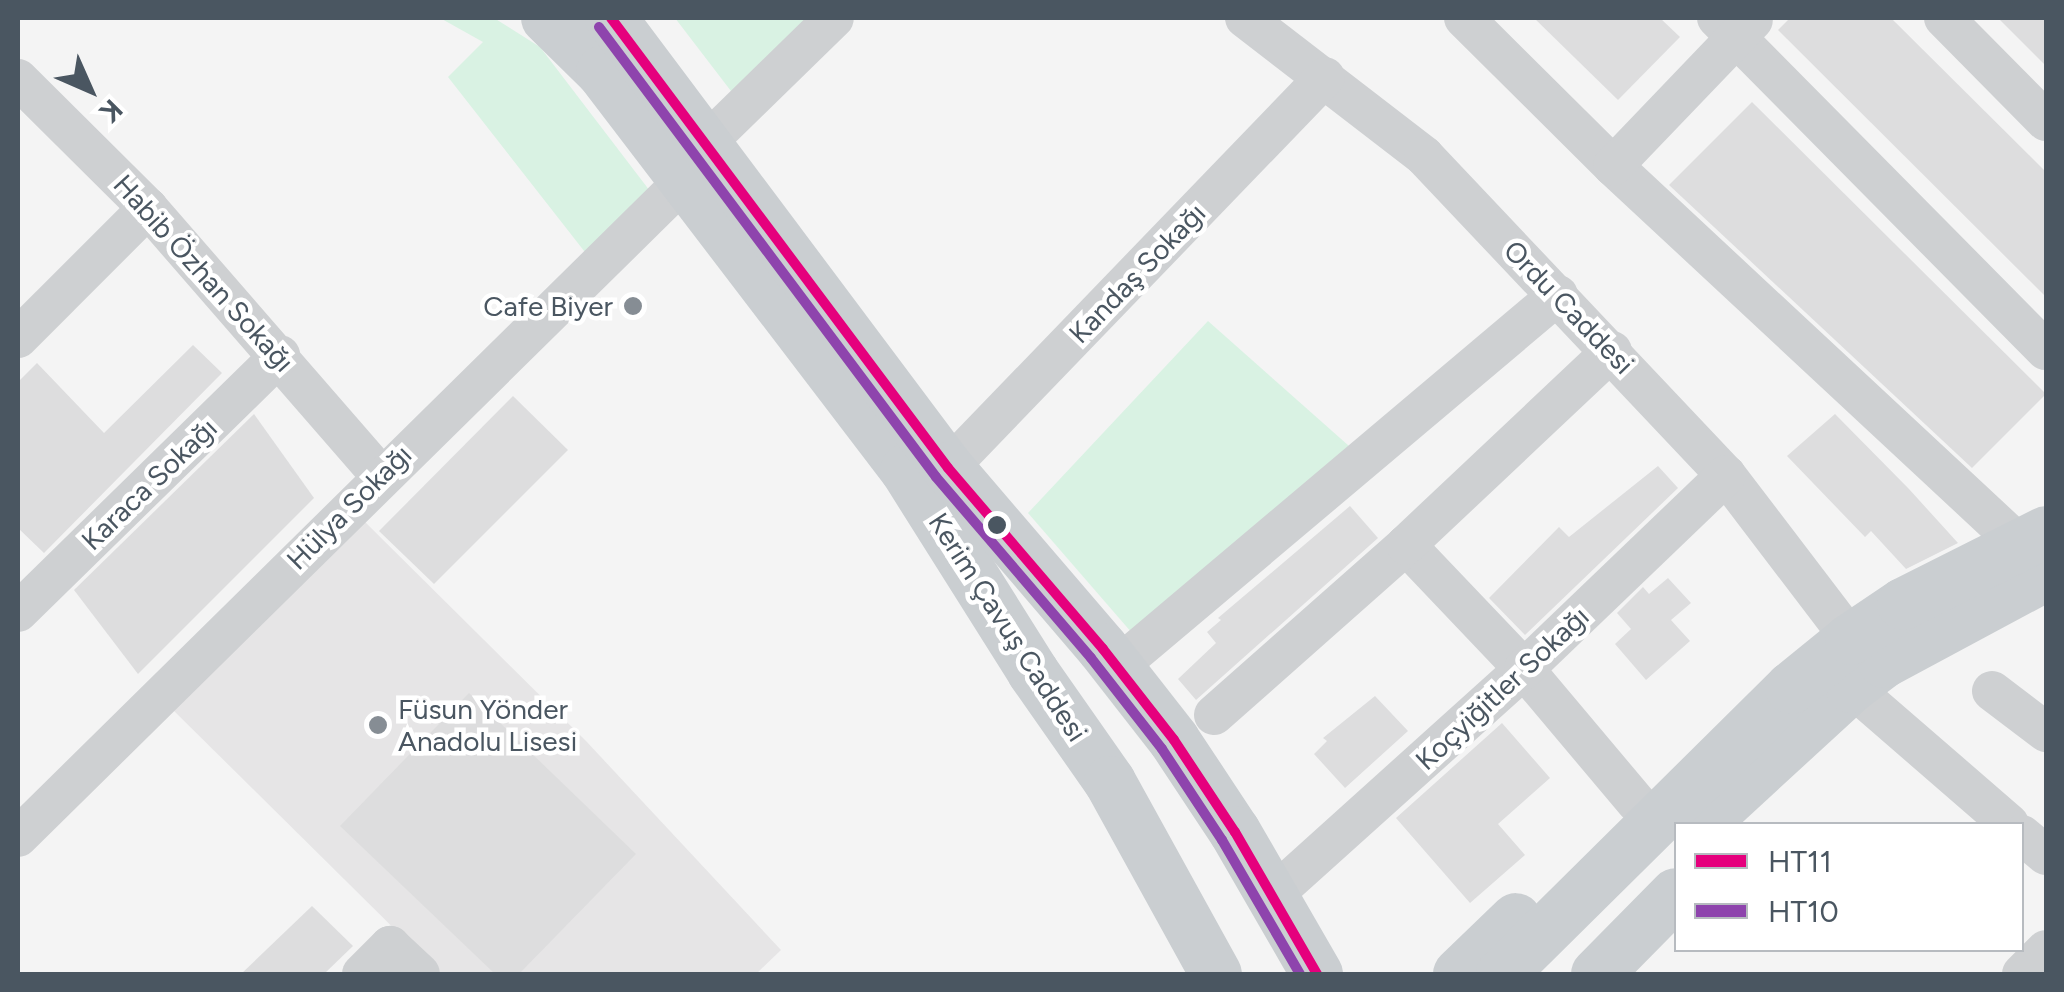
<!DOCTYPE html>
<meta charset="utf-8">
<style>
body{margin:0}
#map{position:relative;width:2064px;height:992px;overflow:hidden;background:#f4f4f4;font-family:Figtree,sans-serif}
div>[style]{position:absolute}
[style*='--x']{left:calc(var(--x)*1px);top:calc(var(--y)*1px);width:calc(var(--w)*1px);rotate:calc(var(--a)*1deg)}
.education>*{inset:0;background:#e6e5e6}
.green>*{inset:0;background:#d9f2e3}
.building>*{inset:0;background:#ddddde}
.minor>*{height:40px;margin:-20px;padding:0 20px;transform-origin:20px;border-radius:20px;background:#ced0d2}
.major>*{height:52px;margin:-26px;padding:0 26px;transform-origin:26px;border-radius:26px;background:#caced1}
.bus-1>*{height:10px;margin:-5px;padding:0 5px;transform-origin:5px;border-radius:5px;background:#e5007d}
.bus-2>*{height:10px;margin:-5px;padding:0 5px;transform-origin:5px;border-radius:5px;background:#8e44ad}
.dots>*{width:28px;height:28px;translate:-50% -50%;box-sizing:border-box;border:5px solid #fff;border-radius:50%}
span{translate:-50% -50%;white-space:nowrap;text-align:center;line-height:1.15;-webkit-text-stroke:9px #fff;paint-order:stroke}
.street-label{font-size:28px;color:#4a5661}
.poi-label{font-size:28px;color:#4a5661}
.right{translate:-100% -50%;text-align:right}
.left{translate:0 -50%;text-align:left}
.frame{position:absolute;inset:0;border:20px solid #4a5661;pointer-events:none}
.legend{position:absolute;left:1674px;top:822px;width:350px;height:130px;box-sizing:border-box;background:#fff;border:2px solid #b7bbc0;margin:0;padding:12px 18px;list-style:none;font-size:30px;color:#4a5661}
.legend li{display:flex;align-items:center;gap:20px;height:50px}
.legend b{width:50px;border:2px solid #b7bbc0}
.north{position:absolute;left:40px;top:40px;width:100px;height:100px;-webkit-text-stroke:8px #fff;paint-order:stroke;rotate:135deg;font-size:28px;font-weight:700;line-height:40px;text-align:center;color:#4a5661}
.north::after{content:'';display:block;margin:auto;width:35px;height:45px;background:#4a5661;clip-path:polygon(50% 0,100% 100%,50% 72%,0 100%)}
</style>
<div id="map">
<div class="education">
<i style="clip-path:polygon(360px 517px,586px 741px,781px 950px,756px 974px,440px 974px,171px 708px)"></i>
</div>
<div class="green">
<i style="clip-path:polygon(440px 18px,494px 18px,540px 47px,653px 195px,588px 256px,448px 77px,483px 42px)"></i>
<i style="clip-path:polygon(675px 18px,824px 18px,734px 95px)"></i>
<i style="clip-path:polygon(1208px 321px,1349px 446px,1132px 633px,1028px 513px)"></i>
</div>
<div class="building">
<i style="clip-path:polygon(1534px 18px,1660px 18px,1680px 37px,1618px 100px)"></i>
<i style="clip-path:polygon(1790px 18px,1891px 18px,2046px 172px,2046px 297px,1778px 30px)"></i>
<i style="clip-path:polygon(1998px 18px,2046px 18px,2046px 66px)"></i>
<i style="clip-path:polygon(1752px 102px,2046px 394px,1972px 468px,1669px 185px)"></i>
<i style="clip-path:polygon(193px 345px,222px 373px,44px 553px,18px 528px,18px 382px,37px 363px,104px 433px)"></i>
<i style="clip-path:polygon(513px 396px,568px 450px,434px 584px,379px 531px)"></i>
<i style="clip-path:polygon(254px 414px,314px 498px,138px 674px,74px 590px)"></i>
<i style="clip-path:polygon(1835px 414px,1909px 489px,1958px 543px,1906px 569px,1871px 531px,1865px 537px,1787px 456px)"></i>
<i style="clip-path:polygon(1658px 466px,1678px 488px,1525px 635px,1489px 598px,1559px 527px,1569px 537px)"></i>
<i style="clip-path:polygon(1350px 506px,1378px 538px,1196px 700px,1178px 679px,1216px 643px,1207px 632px,1221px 620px,1218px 618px)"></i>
<i style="clip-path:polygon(1668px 578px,1691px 603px,1671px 620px,1690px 641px,1646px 680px,1615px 644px,1631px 629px,1617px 613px,1643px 587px,1649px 594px)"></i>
<i style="clip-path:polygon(469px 693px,636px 854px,519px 974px,495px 974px,340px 826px)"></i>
<i style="clip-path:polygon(1375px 696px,1408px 731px,1345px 788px,1314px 754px,1327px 741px,1323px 738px)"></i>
<i style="clip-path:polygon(1502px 723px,1550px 778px,1498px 824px,1525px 855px,1470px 903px,1396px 818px)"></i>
<i style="clip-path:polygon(312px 906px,353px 946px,324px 974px,241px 974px)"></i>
</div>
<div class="minor">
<i style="--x:1245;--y:18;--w:226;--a:37.6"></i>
<i style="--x:1424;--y:156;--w:439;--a:46.6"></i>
<i style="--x:1726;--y:475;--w:206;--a:52.7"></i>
<i style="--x:1464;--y:18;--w:210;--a:44.8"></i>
<i style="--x:1613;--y:166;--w:553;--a:42.95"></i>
<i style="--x:1717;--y:18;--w:467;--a:45.3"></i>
<i style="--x:1944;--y:18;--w:145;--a:45.3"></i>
<i style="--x:18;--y:79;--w:183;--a:44.8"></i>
<i style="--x:148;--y:208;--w:355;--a:49"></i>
<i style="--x:705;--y:144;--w:180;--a:-44.3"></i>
<i style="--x:1613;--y:166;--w:202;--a:-46.2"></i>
<i style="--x:18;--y:338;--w:184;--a:-45"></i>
<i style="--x:948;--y:468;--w:543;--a:-46.04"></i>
<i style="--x:1406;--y:545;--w:171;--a:46.4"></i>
<i style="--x:1524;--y:669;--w:175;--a:49.9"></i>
<i style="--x:18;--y:612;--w:367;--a:-44.4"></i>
<i style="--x:1117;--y:667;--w:577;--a:-40.15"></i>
<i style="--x:1851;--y:687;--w:209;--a:40.9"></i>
<i style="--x:1992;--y:691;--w:68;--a:37.2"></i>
<i style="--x:1214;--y:715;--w:256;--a:-41.5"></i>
<i style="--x:1406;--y:545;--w:283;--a:-43.3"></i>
<i style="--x:2022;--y:835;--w:31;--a:40"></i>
<i style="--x:18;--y:837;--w:935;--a:-44.57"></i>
<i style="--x:1272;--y:896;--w:339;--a:-42"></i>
<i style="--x:1524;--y:669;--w:280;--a:-43.8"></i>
<i style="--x:362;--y:974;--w:40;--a:-45"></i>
<i style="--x:390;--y:946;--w:41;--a:43"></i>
<i style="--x:2022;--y:974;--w:34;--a:-45"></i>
</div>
<div class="major">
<i style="--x:547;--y:18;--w:77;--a:44.5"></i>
<i style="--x:602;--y:72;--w:501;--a:52.63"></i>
<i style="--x:906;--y:470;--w:239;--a:57.8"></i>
<i style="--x:1033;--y:672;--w:134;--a:55"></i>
<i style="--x:1110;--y:782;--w:219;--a:61.1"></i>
<i style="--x:611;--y:18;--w:562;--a:53.17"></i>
<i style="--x:948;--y:468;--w:238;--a:49.4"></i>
<i style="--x:1103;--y:649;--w:115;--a:52"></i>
<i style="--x:1174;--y:740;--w:110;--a:56.5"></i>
<i style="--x:1235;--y:832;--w:164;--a:60"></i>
<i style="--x:1713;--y:814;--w:188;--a:-42.6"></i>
<i style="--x:1851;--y:687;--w:41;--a:-37.1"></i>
<i style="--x:1884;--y:662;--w:184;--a:-28.2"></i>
<i style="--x:1459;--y:974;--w:79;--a:-44"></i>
<i style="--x:1502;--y:974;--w:407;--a:-44.7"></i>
<i style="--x:1791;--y:688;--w:77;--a:-39.2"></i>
<i style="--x:1851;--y:639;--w:63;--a:-33.9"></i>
<i style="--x:1903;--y:604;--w:160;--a:-26.7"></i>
<i style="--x:1597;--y:974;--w:112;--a:-45.4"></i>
</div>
<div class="bus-1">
<i style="--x:611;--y:18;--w:562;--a:53.17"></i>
<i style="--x:948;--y:468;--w:238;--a:49.4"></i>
<i style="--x:1103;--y:649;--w:115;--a:52"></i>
<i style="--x:1174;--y:740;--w:110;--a:56.5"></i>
<i style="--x:1235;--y:832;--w:164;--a:60"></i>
</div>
<div class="bus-2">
<i style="--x:599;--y:27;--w:562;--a:53.17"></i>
<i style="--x:936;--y:477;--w:238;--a:49.4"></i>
<i style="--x:1091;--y:658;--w:115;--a:52"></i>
<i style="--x:1162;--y:749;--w:109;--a:56.6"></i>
<i style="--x:1222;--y:840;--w:155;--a:59.8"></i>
</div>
<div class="dots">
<i style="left:633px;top:306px;background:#868d94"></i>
<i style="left:997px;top:525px;background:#4a5661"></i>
<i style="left:378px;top:725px;background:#868d94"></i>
</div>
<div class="street-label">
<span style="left:204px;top:273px;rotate:48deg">Habib Özhan Sokağı</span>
<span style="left:1137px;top:273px;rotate:-46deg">Kandaş Sokağı</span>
<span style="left:1569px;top:307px;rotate:46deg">Ordu Caddesi</span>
<span style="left:149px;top:484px;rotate:-44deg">Karaca Sokağı</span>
<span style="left:349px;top:507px;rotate:-45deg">Hülya Sokağı</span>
<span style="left:1008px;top:627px;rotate:57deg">Kerim Çavuş Caddesi</span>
<span style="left:1502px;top:688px;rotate:-43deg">Koçyiğitler Sokağı</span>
</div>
<div class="poi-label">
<span class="right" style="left:613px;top:306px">Cafe Biyer</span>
<span class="left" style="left:398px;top:725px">Füsun Yönder<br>Anadolu Lisesi</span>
</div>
<div class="frame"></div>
<ul class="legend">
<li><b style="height:12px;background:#e5007d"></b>HT11</li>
<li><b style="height:12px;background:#8e44ad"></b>HT10</li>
</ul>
<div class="north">K</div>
</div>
